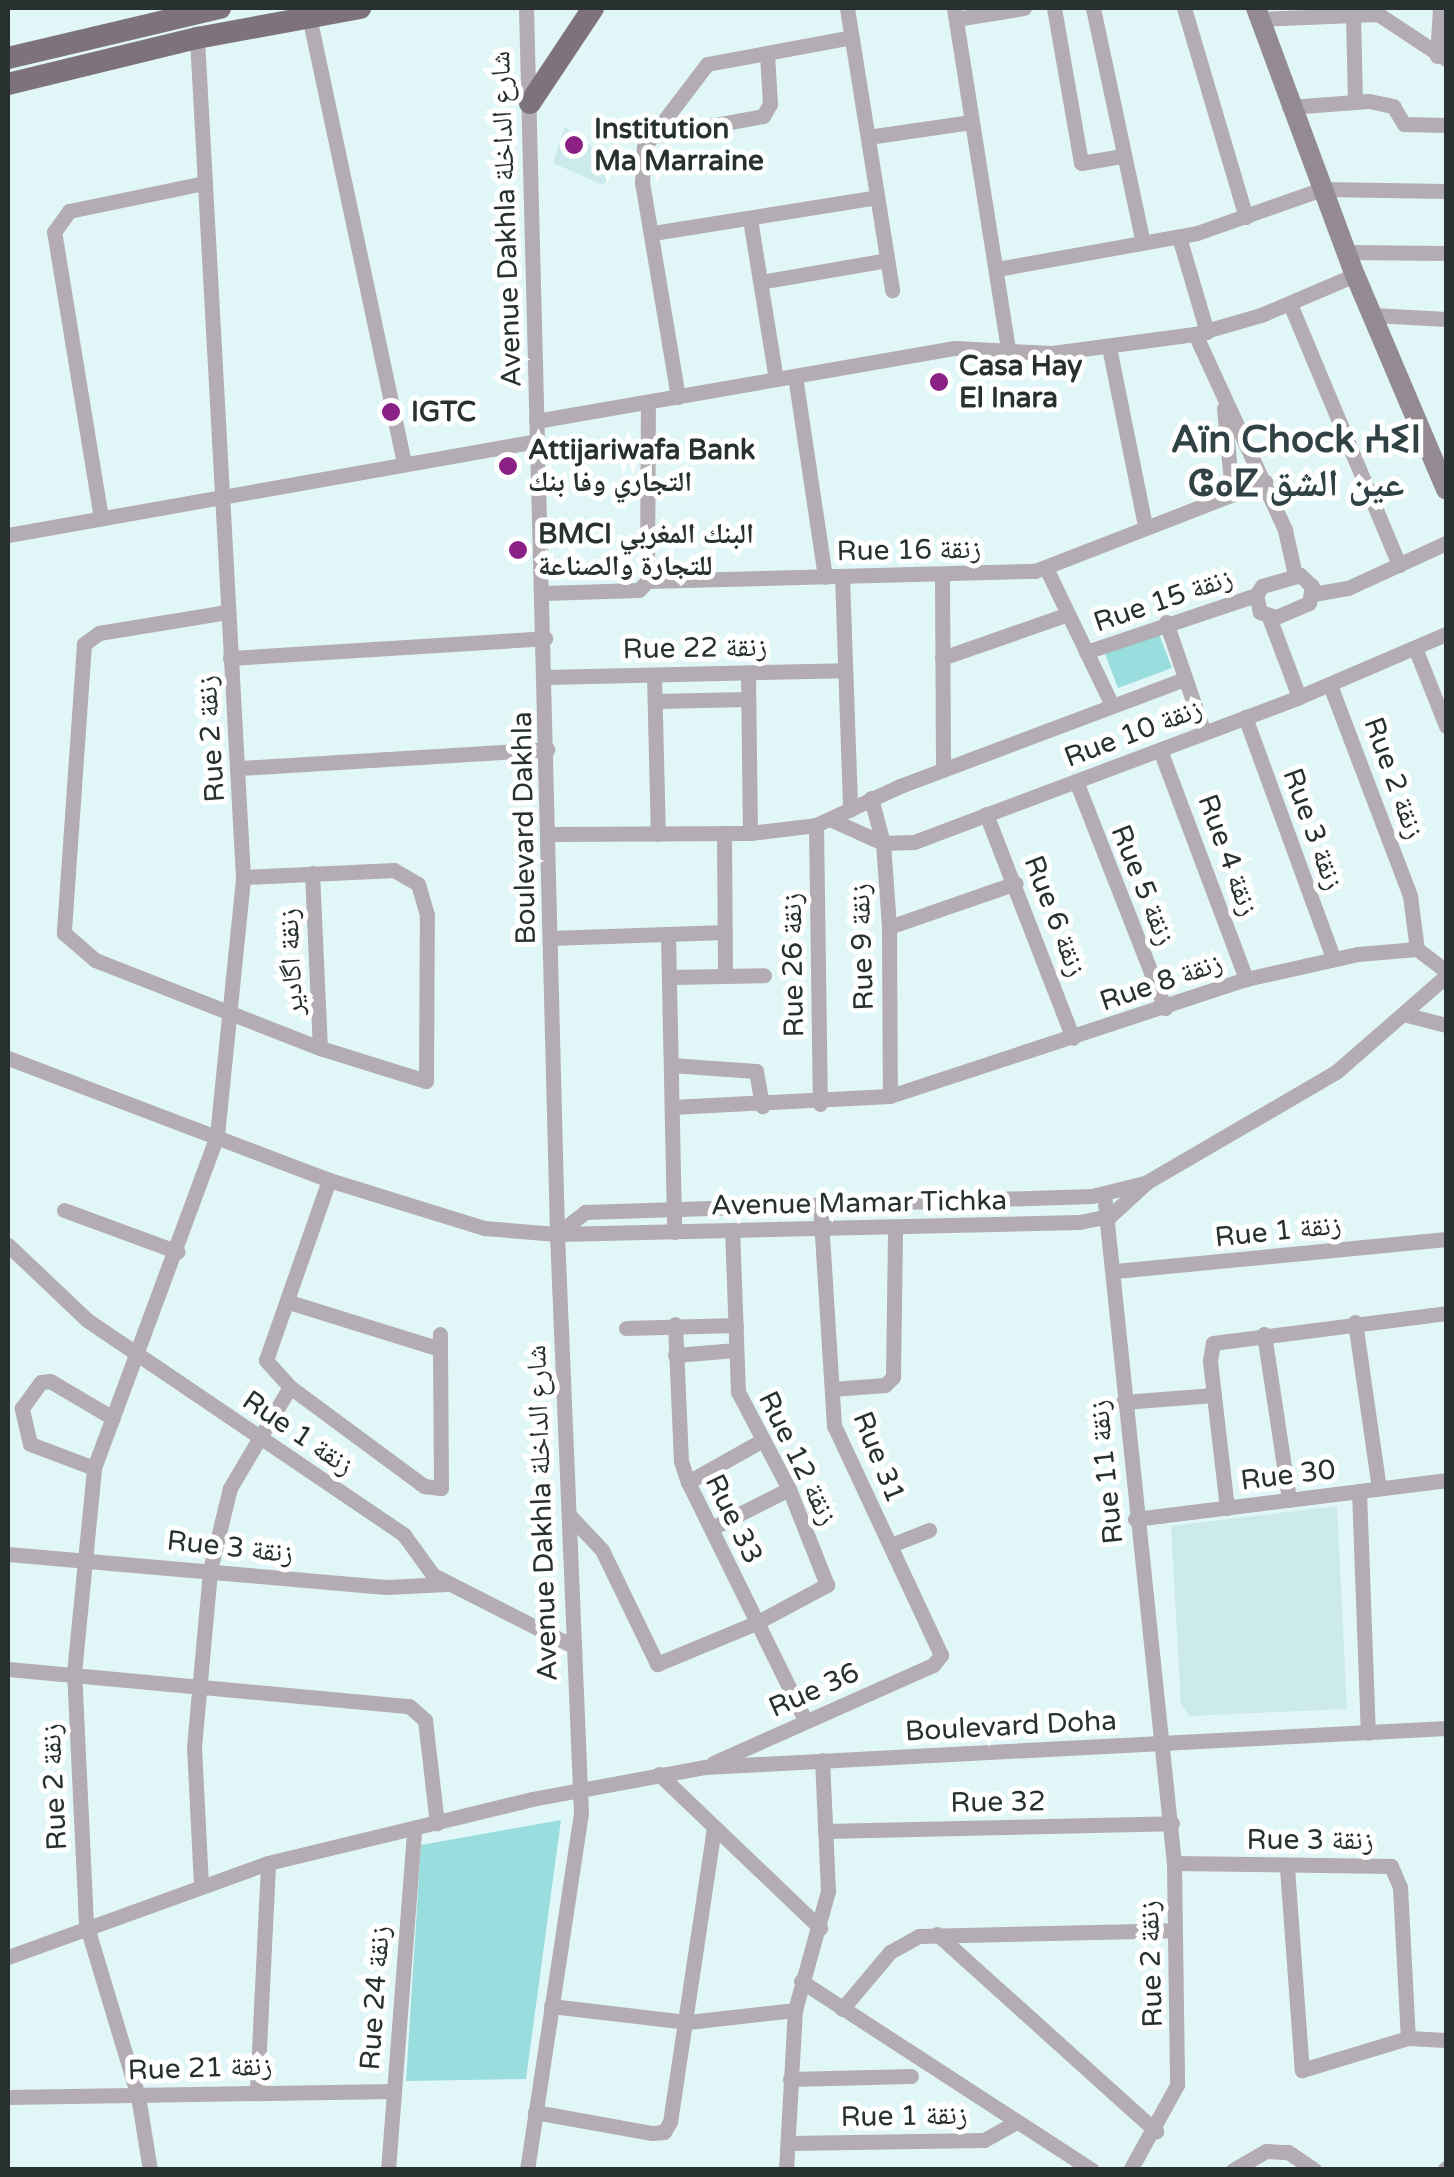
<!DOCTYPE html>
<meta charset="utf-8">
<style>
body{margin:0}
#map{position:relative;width:1454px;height:2177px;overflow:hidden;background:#e1f7f7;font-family:"Varela Round","Noto Naskh Arabic","Noto Sans Tifinagh",sans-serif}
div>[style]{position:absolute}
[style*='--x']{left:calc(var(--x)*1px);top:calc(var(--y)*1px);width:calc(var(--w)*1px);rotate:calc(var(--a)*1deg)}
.built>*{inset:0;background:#cceaeb}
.green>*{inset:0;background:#9adddf}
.street>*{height:15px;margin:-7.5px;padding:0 7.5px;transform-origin:7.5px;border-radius:7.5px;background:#b3acb2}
.secondary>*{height:20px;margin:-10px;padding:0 10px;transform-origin:10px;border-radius:10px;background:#948b92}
.primary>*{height:22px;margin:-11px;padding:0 11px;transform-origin:11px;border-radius:11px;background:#7e737c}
.dots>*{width:28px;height:28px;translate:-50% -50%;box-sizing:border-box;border:5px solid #fff;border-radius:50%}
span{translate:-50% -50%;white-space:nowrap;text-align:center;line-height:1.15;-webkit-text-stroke:10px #fff;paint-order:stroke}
.poi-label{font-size:28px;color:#283030;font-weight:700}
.left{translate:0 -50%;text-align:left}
.street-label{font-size:28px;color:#283030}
.district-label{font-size:38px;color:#304243;font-weight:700}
.frame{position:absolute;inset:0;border:10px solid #283030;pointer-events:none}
</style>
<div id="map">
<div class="built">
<i style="clip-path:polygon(565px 127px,617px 165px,603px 185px,553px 163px)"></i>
<i style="clip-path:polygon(1337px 1506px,1347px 1709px,1190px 1716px,1181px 1705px,1171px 1526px)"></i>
</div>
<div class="green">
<i style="clip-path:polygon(1159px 634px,1172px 668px,1118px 688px,1105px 654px)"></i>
<i style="clip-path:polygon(561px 1820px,526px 2079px,406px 2081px,421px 1845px)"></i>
</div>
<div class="street">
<i style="--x:526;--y:8;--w:1226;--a:88.55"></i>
<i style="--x:557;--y:1234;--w:579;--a:87.63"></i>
<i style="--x:581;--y:1813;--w:361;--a:98.6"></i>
<i style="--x:847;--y:8;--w:286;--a:80.9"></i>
<i style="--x:954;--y:8;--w:346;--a:81"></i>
<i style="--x:1054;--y:8;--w:157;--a:80.1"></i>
<i style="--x:1081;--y:163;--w:42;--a:-9.7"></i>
<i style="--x:1093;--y:8;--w:240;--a:78"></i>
<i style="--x:1184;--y:8;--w:218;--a:73.5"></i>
<i style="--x:1353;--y:14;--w:87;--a:88.7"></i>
<i style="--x:309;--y:16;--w:457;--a:78"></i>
<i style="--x:956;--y:19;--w:69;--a:-9.2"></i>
<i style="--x:1259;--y:19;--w:119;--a:-2.4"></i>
<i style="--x:1378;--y:14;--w:82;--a:33.5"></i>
<i style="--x:1437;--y:56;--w:48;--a:-86.4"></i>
<i style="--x:1289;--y:107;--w:80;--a:-4.3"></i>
<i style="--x:1369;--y:101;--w:25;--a:12"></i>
<i style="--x:1393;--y:106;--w:21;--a:59"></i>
<i style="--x:1404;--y:124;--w:42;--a:1.4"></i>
<i style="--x:649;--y:137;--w:116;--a:-10.4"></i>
<i style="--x:763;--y:116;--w:14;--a:-60"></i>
<i style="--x:770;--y:104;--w:51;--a:-93.4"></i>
<i style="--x:868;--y:137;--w:104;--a:-8.3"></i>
<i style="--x:750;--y:219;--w:162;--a:80.8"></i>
<i style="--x:653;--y:233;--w:227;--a:-9.1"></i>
<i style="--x:1179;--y:237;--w:99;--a:73.6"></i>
<i style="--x:1346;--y:252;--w:100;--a:0.6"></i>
<i style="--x:997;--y:269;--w:203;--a:-10.2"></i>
<i style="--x:1197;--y:233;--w:133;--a:-19.4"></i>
<i style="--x:1322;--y:189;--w:124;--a:0.9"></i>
<i style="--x:760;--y:282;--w:129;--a:-9.8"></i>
<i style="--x:1290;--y:304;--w:283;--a:67.3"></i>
<i style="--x:1373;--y:315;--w:73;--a:3.1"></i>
<i style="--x:1195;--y:334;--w:216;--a:65.3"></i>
<i style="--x:1285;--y:530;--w:46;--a:77.5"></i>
<i style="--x:1109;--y:347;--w:183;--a:78.6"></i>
<i style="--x:795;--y:376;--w:203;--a:81.5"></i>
<i style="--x:678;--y:397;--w:217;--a:-99.5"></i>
<i style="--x:642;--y:183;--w:36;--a:-87"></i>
<i style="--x:644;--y:147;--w:104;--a:-52.8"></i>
<i style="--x:707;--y:64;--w:147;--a:-10.5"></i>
<i style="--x:1224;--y:408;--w:85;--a:84.6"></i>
<i style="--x:536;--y:421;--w:425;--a:-9.9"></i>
<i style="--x:955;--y:348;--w:97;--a:3"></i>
<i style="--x:1052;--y:353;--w:144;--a:-7.6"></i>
<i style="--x:1195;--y:334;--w:69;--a:-16.1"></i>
<i style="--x:1261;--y:315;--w:102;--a:-23.1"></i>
<i style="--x:101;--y:518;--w:290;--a:-99.3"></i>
<i style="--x:54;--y:232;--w:26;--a:-54"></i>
<i style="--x:69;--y:211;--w:138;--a:-11.7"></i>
<i style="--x:8;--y:535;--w:537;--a:-10.08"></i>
<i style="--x:1046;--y:568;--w:152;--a:64.3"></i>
<i style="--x:942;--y:574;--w:196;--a:89.7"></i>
<i style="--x:1300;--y:575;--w:16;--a:43"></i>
<i style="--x:1312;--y:586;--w:17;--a:100"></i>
<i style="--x:1309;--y:603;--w:36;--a:157"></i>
<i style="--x:1276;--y:617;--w:17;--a:-163"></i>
<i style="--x:1260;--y:612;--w:17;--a:-103"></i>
<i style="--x:1256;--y:595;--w:11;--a:-56"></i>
<i style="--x:1262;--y:586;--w:40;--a:-16"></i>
<i style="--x:842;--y:576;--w:234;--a:88"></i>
<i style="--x:647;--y:581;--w:179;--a:-89.7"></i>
<i style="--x:543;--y:593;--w:96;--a:-1.8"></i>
<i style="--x:639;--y:590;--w:12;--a:-48"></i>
<i style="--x:647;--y:581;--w:388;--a:-1.5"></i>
<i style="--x:1035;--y:571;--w:247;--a:-21.2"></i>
<i style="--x:1313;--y:594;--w:36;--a:-10"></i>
<i style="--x:1348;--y:588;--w:108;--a:-24.7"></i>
<i style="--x:227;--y:612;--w:130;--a:170.7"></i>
<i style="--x:99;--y:633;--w:19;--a:144"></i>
<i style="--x:84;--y:644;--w:290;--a:94"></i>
<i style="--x:64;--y:933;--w:41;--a:41.1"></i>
<i style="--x:95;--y:960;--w:242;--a:21.4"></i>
<i style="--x:320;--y:1048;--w:111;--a:17.3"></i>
<i style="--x:426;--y:1081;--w:166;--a:-89.7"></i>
<i style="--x:427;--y:915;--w:32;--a:-106"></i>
<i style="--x:418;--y:884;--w:28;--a:-150"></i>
<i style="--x:394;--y:870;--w:151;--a:177.3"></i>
<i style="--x:1269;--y:617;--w:85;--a:69.4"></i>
<i style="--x:1166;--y:622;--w:117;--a:71.1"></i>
<i style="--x:1415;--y:648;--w:84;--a:68.3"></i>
<i style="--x:1086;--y:652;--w:179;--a:-18.5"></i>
<i style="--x:230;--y:658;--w:316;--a:-3.6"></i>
<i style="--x:942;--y:658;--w:133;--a:-19.2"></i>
<i style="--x:748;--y:673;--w:160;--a:89.3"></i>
<i style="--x:654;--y:675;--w:159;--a:88.6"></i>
<i style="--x:546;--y:677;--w:298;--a:-1.3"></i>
<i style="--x:1330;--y:685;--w:226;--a:69.2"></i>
<i style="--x:1410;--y:896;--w:53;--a:82.5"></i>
<i style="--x:655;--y:701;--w:93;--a:-1.2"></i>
<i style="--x:1245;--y:717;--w:257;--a:69.9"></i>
<i style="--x:1160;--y:750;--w:245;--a:69.4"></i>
<i style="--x:240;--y:768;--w:308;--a:-3.5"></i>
<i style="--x:1076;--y:781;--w:244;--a:68.6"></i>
<i style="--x:871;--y:798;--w:47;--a:75.1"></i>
<i style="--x:883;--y:843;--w:84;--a:85.9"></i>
<i style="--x:889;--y:927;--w:169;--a:89.7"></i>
<i style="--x:986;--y:814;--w:240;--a:68.8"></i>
<i style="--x:834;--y:821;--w:54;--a:24.2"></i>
<i style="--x:883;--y:843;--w:31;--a:-2"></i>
<i style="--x:914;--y:842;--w:411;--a:-20.6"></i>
<i style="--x:1299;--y:697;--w:160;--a:-23.2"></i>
<i style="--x:816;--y:825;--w:279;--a:89.2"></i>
<i style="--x:549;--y:834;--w:201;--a:-0.3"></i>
<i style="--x:750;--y:833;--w:66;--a:-6.9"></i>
<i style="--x:816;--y:825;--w:93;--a:-24.9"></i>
<i style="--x:900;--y:786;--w:304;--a:-20.6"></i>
<i style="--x:312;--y:873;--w:175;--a:87.4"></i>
<i style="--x:889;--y:927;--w:134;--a:-19.1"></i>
<i style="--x:668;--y:934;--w:298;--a:88.8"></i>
<i style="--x:550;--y:938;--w:175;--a:-2"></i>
<i style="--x:725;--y:976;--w:39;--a:-1"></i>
<i style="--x:669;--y:977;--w:56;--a:-1"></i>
<i style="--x:725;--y:976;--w:143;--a:-90.4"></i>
<i style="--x:1407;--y:1015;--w:40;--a:14.4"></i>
<i style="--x:8;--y:1058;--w:343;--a:20.8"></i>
<i style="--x:329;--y:1180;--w:162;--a:17.2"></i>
<i style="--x:484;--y:1228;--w:73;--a:4.7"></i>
<i style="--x:557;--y:1234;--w:522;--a:-1.32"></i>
<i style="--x:1079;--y:1222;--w:32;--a:-11"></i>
<i style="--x:1110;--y:1216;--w:50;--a:-42.6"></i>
<i style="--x:1147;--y:1182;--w:219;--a:-30.2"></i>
<i style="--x:1336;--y:1072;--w:146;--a:-41.1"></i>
<i style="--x:671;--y:1065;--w:85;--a:4"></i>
<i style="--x:756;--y:1071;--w:36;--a:80"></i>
<i style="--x:672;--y:1107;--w:218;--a:-2.9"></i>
<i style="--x:890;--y:1096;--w:375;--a:-18.2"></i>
<i style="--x:1246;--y:979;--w:115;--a:-12.6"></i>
<i style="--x:1358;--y:954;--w:59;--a:-4.8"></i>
<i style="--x:1417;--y:949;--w:36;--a:37"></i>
<i style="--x:1104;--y:1194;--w:673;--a:84.03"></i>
<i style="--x:1174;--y:1863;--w:222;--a:89.2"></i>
<i style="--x:1177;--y:2085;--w:97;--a:118.9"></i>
<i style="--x:64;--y:1210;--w:121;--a:20.2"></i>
<i style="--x:557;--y:1234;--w:36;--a:-38"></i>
<i style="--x:585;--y:1212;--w:507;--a:-1.81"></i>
<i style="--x:1092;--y:1196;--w:54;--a:-14"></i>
<i style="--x:8;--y:1245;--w:109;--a:43.5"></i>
<i style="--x:87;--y:1320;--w:383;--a:34.1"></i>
<i style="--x:404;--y:1535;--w:49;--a:54.1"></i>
<i style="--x:433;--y:1575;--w:155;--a:26.9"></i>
<i style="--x:1115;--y:1271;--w:333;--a:-5.5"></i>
<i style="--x:289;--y:1302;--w:158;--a:17.3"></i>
<i style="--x:1355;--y:1322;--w:168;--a:81.8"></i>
<i style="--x:675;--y:1324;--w:137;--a:87.5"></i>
<i style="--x:681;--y:1461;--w:22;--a:72"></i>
<i style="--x:688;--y:1482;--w:265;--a:63.8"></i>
<i style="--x:626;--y:1328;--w:110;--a:-1.6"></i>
<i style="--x:1264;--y:1334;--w:168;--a:81.4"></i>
<i style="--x:675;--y:1355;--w:61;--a:-4.7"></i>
<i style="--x:290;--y:1387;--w:167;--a:36.5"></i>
<i style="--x:424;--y:1486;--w:17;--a:7"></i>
<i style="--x:441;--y:1488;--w:154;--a:-90.4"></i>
<i style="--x:832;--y:1389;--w:53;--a:-4.3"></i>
<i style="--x:885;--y:1385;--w:11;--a:-45"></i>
<i style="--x:893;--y:1377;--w:149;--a:-89.2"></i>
<i style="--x:1123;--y:1402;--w:91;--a:-4.4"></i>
<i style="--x:94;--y:1468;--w:68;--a:-159.4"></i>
<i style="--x:30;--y:1444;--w:37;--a:-103"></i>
<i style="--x:22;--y:1408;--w:32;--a:-54"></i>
<i style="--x:41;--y:1382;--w:9;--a:-6"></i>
<i style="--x:50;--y:1381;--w:73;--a:30.4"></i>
<i style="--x:688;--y:1482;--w:84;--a:-29.3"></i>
<i style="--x:1359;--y:1491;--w:242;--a:87.9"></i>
<i style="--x:1227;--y:1508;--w:149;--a:-96.6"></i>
<i style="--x:1210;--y:1360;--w:17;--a:-80"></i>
<i style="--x:1213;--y:1343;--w:235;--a:-7.3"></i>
<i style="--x:569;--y:1515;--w:48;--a:46.7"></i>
<i style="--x:602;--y:1550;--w:127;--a:64.2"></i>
<i style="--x:657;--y:1664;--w:107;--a:-22.5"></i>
<i style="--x:756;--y:1623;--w:81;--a:-28.2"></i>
<i style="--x:827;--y:1585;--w:103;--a:-111.6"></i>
<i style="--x:789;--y:1489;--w:110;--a:-117.7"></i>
<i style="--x:738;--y:1392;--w:161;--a:-92.1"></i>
<i style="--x:1135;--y:1519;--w:313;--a:-7.1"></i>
<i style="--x:712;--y:1528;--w:86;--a:-26.9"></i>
<i style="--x:891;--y:1545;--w:41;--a:-21.5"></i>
<i style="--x:8;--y:1554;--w:379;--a:5"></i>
<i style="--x:386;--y:1587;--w:61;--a:-2.8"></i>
<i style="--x:8;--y:1669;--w:403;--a:5.3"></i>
<i style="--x:409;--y:1706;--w:21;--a:41"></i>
<i style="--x:425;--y:1720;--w:104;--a:83.4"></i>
<i style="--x:713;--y:1763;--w:241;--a:-24"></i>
<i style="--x:933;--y:1665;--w:13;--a:-51"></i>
<i style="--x:941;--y:1655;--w:253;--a:-115"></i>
<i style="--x:834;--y:1426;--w:223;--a:-93.6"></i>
<i style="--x:659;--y:1774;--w:223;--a:43.7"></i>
<i style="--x:825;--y:1831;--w:347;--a:-1.3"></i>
<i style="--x:1174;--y:1863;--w:217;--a:0.8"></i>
<i style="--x:1391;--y:1866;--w:23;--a:67"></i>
<i style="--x:1400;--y:1887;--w:151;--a:87"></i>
<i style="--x:1287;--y:1868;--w:203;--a:85.8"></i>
<i style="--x:1302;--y:2070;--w:111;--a:-16.8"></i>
<i style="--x:1408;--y:2038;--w:38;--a:3"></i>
<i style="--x:201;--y:1885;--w:138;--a:-92.9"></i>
<i style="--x:194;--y:1747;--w:178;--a:-84.8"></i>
<i style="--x:210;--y:1570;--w:84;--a:-76.3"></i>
<i style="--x:230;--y:1488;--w:117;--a:-59.3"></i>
<i style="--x:290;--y:1387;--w:36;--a:-132"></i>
<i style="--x:266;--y:1360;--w:191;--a:-70.7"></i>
<i style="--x:937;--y:1934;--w:295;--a:42"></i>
<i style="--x:8;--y:1957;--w:276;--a:-19.9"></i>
<i style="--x:268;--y:1863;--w:272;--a:-13.6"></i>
<i style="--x:532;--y:1799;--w:175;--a:-10.5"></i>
<i style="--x:704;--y:1767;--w:743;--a:-3.01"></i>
<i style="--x:801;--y:1981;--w:347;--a:33"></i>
<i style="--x:551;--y:2006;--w:138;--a:6.7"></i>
<i style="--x:688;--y:2022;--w:108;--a:-6.4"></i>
<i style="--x:842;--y:2009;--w:75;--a:-49.9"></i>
<i style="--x:890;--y:1952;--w:33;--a:-29"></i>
<i style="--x:919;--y:1936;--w:255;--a:-1.3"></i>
<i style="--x:790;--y:2079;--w:121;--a:-1.4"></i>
<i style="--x:257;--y:2090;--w:227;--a:-87.2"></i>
<i style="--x:8;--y:2097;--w:386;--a:-0.9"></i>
<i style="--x:535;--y:2112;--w:119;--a:10.2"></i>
<i style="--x:652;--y:2133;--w:12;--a:-5"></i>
<i style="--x:664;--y:2132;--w:12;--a:-59"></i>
<i style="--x:670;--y:2122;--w:298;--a:-81.5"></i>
<i style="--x:788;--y:2143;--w:196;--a:-0.9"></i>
<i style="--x:984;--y:2140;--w:37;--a:-29"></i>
<i style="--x:150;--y:2170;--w:75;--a:-99.2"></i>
<i style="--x:138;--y:2096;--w:180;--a:-106.8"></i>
<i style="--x:86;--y:1924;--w:251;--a:-92.7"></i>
<i style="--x:74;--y:1673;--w:206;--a:-84.4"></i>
<i style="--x:94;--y:1468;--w:355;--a:-69.7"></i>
<i style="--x:217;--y:1135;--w:259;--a:-84.2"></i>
<i style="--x:243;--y:877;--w:840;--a:-93.14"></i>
<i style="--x:388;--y:2170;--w:341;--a:-85.6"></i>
<i style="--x:786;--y:2170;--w:160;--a:-86.8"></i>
<i style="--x:795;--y:2010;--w:123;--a:-74.5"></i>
<i style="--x:828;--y:1891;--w:131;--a:-92.6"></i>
<i style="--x:1233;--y:2170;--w:38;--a:-30"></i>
<i style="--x:1266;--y:2151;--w:22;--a:3"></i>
<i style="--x:1288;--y:2152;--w:32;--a:34"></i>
<i style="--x:1444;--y:2170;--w:3;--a:-45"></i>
</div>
<div class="secondary">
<i style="--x:1256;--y:8;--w:285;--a:69.7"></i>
<i style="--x:1355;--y:275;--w:233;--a:67"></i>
</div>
<div class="primary">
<i style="--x:8;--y:58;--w:218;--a:-13.3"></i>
<i style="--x:8;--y:84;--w:195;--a:-13.7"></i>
<i style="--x:197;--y:38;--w:166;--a:-10.4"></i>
<i style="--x:530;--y:103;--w:114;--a:-56.4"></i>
</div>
<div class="dots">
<i style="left:574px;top:145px;background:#8b2085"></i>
<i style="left:939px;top:382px;background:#8b2085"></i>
<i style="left:391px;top:412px;background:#8b2085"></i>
<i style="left:508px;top:466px;background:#8b2085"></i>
<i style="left:518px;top:550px;background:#8b2085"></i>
</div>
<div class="poi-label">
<span class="left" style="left:594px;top:145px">Institution<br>Ma Marraine</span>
<span class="left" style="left:959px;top:382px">Casa Hay<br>El Inara</span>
<span class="left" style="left:411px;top:412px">IGTC</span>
<span class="left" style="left:528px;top:466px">Attijariwafa Bank<br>التجاري وفا بنك</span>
<span class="left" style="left:538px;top:550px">BMCI البنك المغربي<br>للتجارة والصناعة</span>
</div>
<div class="street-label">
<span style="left:506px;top:219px;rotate:-92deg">Avenue Dakhla شارع الداخلة</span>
<span style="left:909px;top:550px;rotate:-1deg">Rue 16 زنقة</span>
<span style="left:1163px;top:600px;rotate:-19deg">Rue 15 زنقة</span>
<span style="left:695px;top:648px;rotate:-1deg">Rue 22 زنقة</span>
<span style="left:1133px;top:733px;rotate:-21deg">Rue 10 زنقة</span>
<span style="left:211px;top:739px;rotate:-94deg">Rue 2 زنقة</span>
<span style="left:1394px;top:778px;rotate:70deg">Rue 2 زنقة</span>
<span style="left:524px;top:828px;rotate:-91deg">Boulevard Dakhla</span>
<span style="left:1313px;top:829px;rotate:70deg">Rue 3 زنقة</span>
<span style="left:1228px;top:855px;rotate:70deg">Rue 4 زنقة</span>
<span style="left:1143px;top:885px;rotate:68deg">Rue 5 زنقة</span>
<span style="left:1055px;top:916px;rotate:69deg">Rue 6 زنقة</span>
<span style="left:862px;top:947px;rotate:-92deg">Rue 9 زنقة</span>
<span style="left:291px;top:962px;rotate:-93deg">زنقة اگادير</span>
<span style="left:793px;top:965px;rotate:-91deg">Rue 26 زنقة</span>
<span style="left:1161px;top:982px;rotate:-19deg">Rue 8 زنقة</span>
<span style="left:859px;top:1203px;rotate:-1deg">Avenue Mamar Tichka</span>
<span style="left:1278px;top:1231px;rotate:-6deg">Rue 1 زنقة</span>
<span style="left:298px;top:1433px;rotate:34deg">Rue 1 زنقة</span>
<span style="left:879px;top:1457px;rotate:68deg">Rue 31</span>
<span style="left:798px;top:1458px;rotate:64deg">Rue 12 زنقة</span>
<span style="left:1106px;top:1472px;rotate:-96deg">Rue 11 زنقة</span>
<span style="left:1288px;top:1475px;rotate:-7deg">Rue 30</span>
<span style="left:542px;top:1513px;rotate:-92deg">Avenue Dakhla شارع الداخلة</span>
<span style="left:734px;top:1519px;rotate:64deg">Rue 33</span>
<span style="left:230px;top:1547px;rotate:6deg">Rue 3 زنقة</span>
<span style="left:814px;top:1690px;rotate:-24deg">Rue 36</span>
<span style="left:1011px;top:1726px;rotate:-3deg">Boulevard Doha</span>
<span style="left:54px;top:1787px;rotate:-93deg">Rue 2 زنقة</span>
<span style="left:998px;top:1802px;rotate:-1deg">Rue 32</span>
<span style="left:1310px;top:1840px">Rue 3 زنقة</span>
<span style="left:1151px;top:1964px;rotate:-92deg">Rue 2 زنقة</span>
<span style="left:375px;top:1998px;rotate:-86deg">Rue 24 زنقة</span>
<span style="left:200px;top:2068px;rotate:-2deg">Rue 21 زنقة</span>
<span style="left:904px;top:2116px;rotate:-1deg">Rue 1 زنقة</span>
</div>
<div class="district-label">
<span style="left:1296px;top:463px">Aïn Chock ⵄⵉⵏ<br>ⵛⴰⵇ عين الشق</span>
</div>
<div class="frame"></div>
</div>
